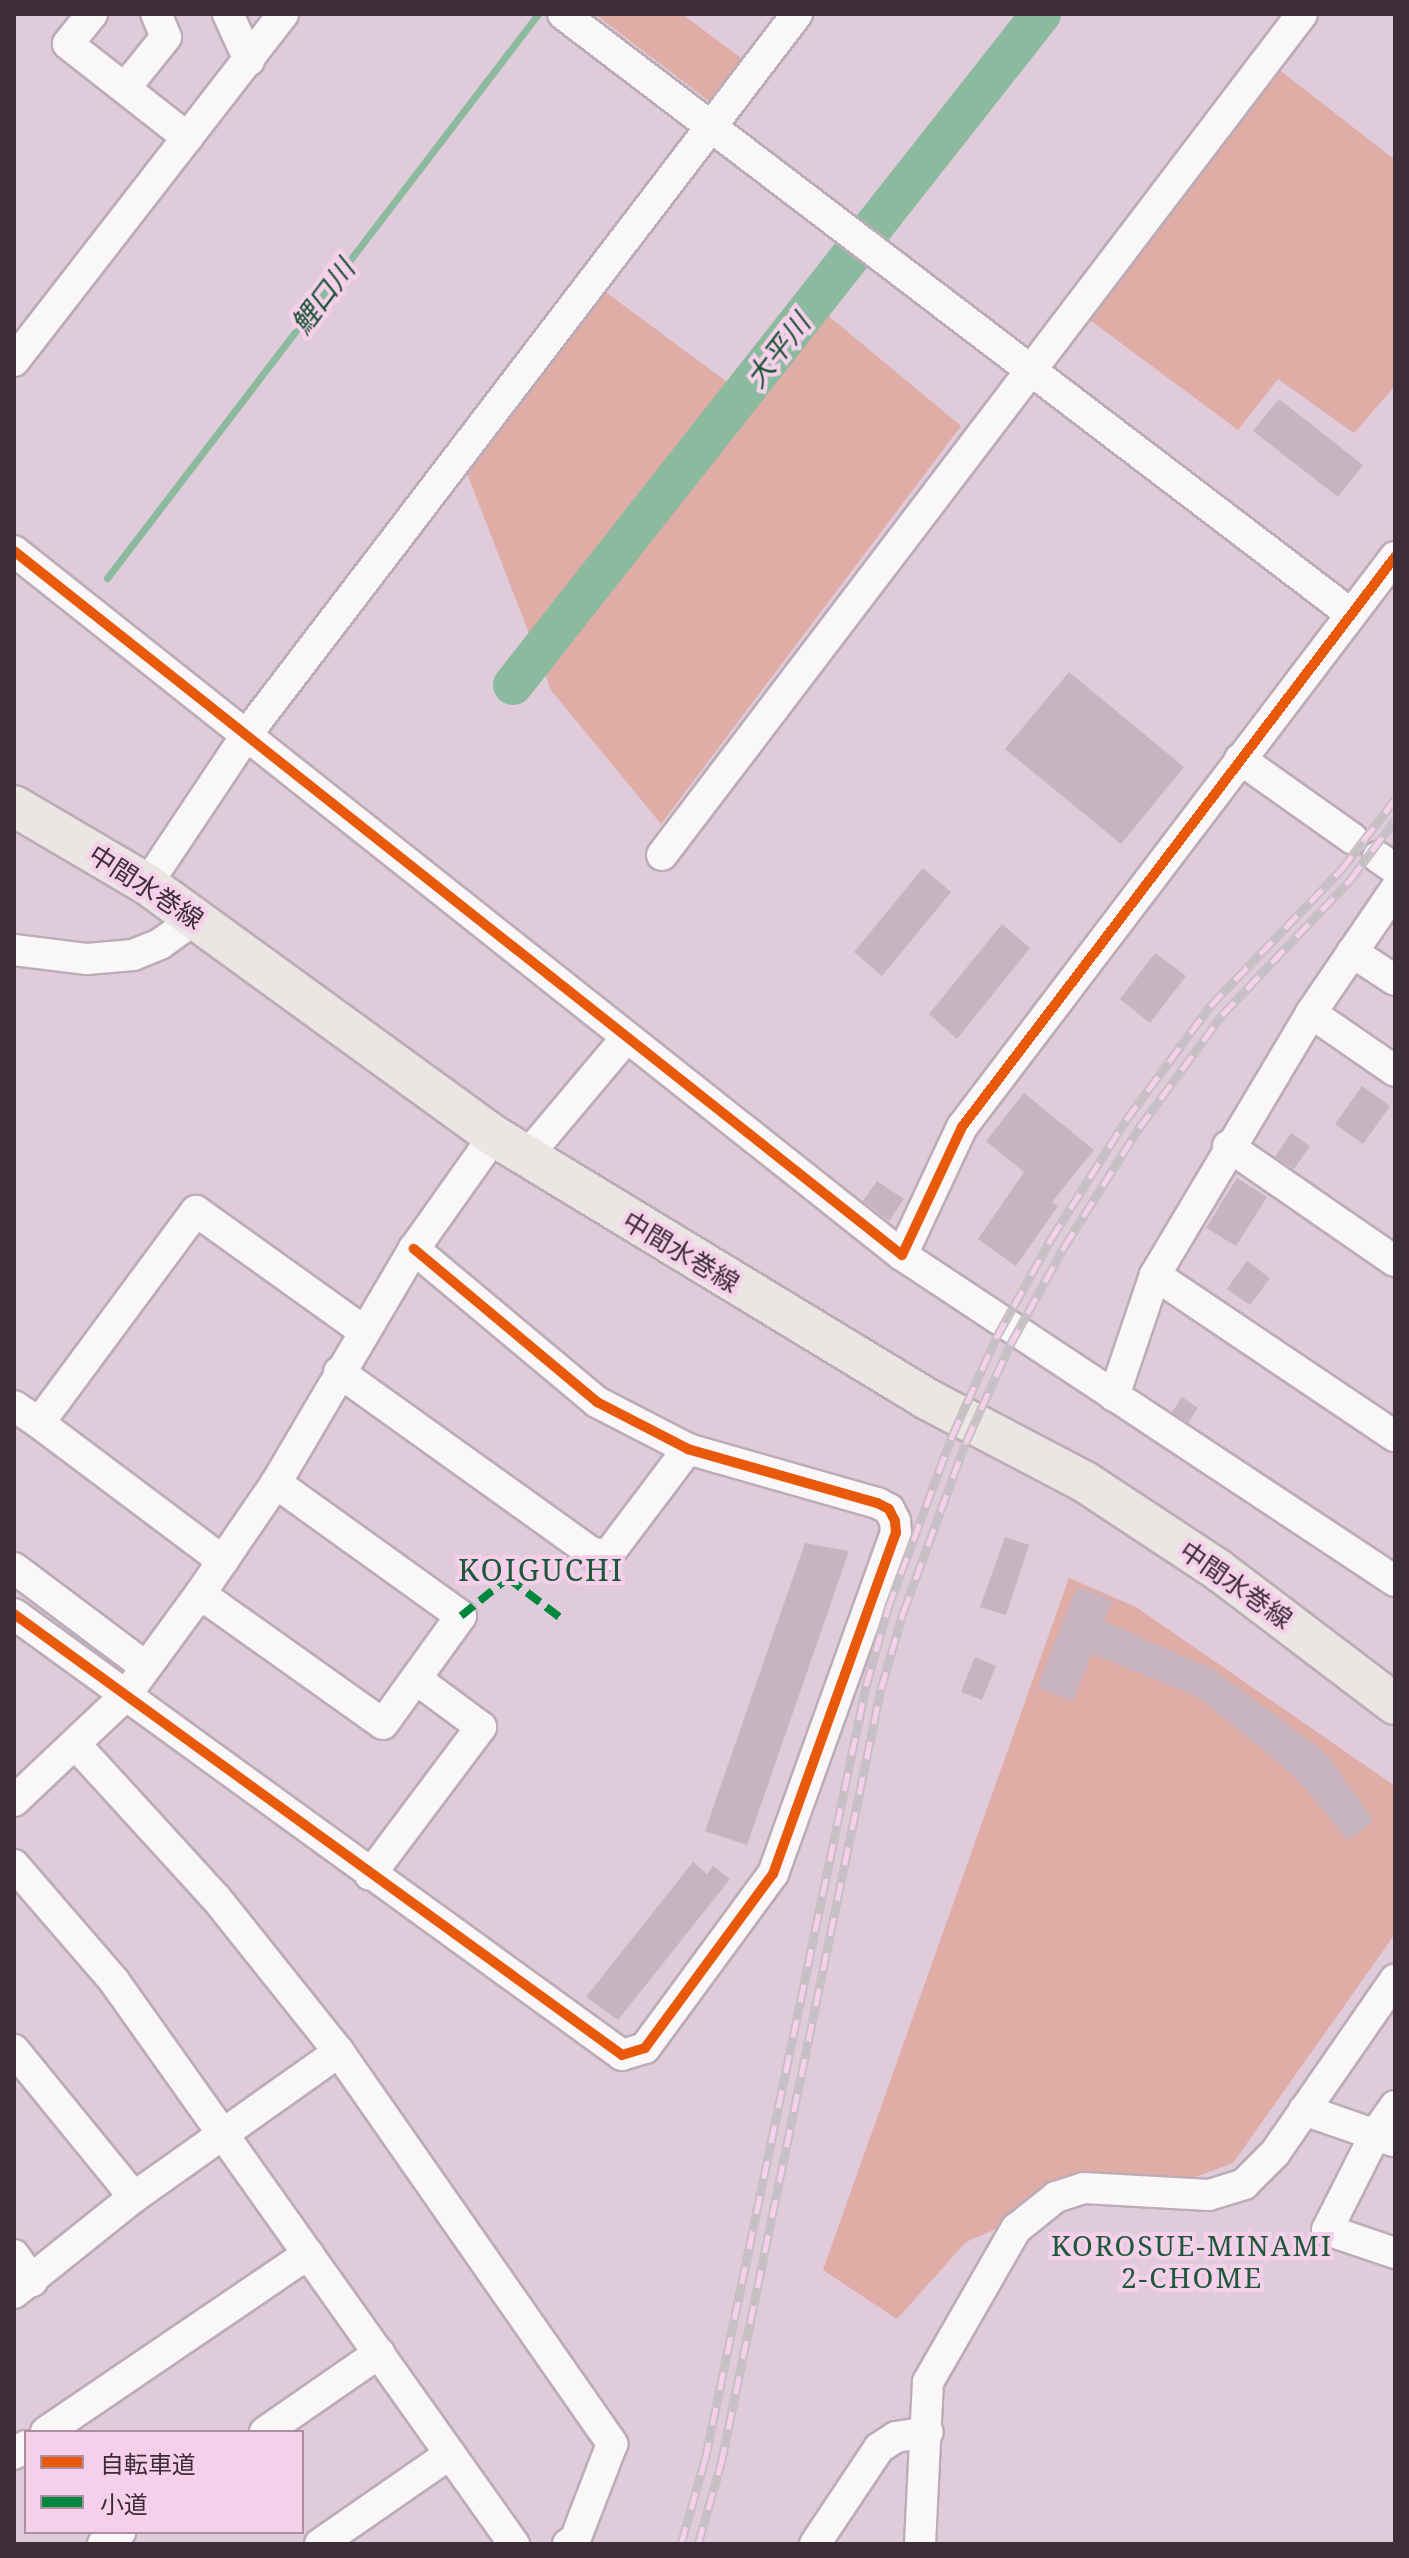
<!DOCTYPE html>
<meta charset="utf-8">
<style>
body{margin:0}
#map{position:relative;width:1409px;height:2558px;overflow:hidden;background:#e0cbda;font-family:"Noto Serif","Noto Sans JP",serif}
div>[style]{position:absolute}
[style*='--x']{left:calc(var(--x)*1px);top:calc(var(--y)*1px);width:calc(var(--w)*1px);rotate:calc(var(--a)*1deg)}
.green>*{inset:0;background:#dfaca6}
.stream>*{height:7px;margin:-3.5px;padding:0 3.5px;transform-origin:3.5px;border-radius:3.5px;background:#8bba9f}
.river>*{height:40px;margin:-20px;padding:0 20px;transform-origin:20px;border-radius:20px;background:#8bba9f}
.building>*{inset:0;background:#c7b4be}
.roads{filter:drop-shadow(2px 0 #bcacb7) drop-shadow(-2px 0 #bcacb7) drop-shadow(0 2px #bcacb7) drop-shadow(0 -2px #bcacb7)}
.minor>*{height:30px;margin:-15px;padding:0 15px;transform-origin:15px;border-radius:15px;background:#faf7f9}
.major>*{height:40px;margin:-20px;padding:0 20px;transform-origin:20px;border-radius:20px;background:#ebe6e3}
.rail>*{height:9px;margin-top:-4.5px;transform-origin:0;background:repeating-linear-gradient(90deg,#f6cfea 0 18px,#c6c0c4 0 36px);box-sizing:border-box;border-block:2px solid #c6c0c4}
.quiet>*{height:8px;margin-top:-4px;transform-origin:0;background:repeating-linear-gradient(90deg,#00873e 0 16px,transparent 0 24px)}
.cycleway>*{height:10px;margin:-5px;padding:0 5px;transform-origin:5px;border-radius:5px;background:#e8590c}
span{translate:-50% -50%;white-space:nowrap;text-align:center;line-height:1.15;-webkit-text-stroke:8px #f6cfea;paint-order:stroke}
.street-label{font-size:26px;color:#3c2d38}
.water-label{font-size:28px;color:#185234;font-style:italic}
.neighbourhood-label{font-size:28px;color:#1c5839;letter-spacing:2px}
.quarter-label{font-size:30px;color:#1c5839;letter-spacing:2px}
.frame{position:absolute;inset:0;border:16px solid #3c2d38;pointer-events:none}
.legend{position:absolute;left:24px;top:2430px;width:280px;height:104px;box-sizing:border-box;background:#f6cfea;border:2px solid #ac8ea3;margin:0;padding:10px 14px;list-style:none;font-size:24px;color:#3c2d38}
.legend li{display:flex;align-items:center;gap:16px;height:40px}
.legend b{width:40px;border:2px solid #ac8ea3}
</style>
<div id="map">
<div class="green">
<i style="clip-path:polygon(595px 14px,682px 14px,745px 61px,709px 101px)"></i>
<i style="clip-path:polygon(1277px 68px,1395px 160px,1395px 386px,1354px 433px,1278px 379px,1238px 430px,1086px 317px)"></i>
<i style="clip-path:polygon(596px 285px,754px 402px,825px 313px,961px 426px,661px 824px,551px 690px,461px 458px)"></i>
<i style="clip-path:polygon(1069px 1578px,1136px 1607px,1395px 1786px,1395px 1934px,1233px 2163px,1137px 2199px,1046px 2207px,966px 2242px,897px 2319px,823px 2270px)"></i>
</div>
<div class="stream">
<i style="--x:107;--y:578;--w:710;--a:-52.61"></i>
</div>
<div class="river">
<i style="--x:513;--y:685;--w:854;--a:-51.8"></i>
</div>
<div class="building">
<i style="clip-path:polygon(1279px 399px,1363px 465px,1338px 497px,1253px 431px)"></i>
<i style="clip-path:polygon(1069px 672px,1184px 767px,1121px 844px,1005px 749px)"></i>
<i style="clip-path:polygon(923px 868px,951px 892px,882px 976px,854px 952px)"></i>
<i style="clip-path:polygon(1002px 924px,1030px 948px,957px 1039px,929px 1014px)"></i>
<i style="clip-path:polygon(1155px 953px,1186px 976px,1150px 1023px,1120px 999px)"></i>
<i style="clip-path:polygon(1362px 1086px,1390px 1106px,1363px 1144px,1335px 1124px)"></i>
<i style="clip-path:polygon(1024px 1093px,1094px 1150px,1052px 1202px,1058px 1206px,1016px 1266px,978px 1239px,1024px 1172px,986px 1141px)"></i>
<i style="clip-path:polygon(1291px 1133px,1310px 1146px,1294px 1169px,1275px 1157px)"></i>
<i style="clip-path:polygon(1237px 1178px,1267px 1197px,1236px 1246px,1206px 1228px)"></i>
<i style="clip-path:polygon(877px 1181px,904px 1199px,889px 1221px,863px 1201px)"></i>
<i style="clip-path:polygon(1247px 1261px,1270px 1278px,1250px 1305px,1227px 1289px)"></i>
<i style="clip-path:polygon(1182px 1397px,1198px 1408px,1188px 1423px,1172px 1412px)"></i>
<i style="clip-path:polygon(1005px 1537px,1029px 1545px,1006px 1615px,980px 1607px)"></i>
<i style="clip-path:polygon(805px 1543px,849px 1551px,747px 1845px,705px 1831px)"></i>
<i style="clip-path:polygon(1077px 1586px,1113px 1600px,1104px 1621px,1213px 1669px,1326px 1753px,1374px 1821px,1348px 1840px,1295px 1777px,1198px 1697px,1092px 1654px,1073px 1701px,1037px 1688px)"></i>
<i style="clip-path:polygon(975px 1657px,996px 1666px,982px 1700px,961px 1692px)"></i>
<i style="clip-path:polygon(693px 1862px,707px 1874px,713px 1866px,730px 1879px,618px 2020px,586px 1997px)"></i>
</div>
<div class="roads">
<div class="minor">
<i style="--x:92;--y:14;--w:38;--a:129"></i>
<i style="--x:68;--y:44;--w:152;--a:38.1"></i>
<i style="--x:228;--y:14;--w:51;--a:65.5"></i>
<i style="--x:563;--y:14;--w:990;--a:37.29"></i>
<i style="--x:125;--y:88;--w:65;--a:-51.2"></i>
<i style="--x:166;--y:37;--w:25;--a:-113"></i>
<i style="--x:14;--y:361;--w:439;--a:-52.2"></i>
<i style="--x:14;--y:551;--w:1133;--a:38.41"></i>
<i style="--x:902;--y:1255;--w:141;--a:-64.9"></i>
<i style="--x:962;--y:1127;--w:716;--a:-52.78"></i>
<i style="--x:1240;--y:759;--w:138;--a:35.3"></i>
<i style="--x:662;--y:855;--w:1057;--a:-52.73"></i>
<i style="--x:1378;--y:857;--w:21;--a:35"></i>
<i style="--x:147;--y:884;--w:180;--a:-56.3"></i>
<i style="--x:247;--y:734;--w:906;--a:-52.62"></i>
<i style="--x:14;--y:950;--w:74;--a:7"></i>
<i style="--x:87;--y:959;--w:46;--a:-5"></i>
<i style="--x:133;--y:955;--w:29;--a:-22"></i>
<i style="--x:160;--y:944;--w:44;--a:-35.8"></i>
<i style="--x:1352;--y:952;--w:51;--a:33.1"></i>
<i style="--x:1311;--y:1013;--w:102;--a:34.6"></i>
<i style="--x:1228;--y:1146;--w:203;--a:34.6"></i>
<i style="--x:527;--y:1156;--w:154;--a:-50"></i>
<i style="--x:902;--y:1255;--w:591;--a:33.47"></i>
<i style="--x:1155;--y:1275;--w:289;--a:33.9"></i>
<i style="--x:339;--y:1372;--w:311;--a:35.6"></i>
<i style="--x:592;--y:1553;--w:16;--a:7"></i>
<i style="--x:608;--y:1555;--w:133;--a:-53"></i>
<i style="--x:1114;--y:1396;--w:128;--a:-71.3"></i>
<i style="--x:1155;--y:1275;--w:305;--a:-59.2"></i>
<i style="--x:1311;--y:1013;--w:149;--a:-55.7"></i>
<i style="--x:14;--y:1406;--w:30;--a:34"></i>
<i style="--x:39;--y:1423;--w:264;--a:-53.5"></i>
<i style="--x:196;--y:1211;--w:204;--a:35.6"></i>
<i style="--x:39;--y:1423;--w:230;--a:36.9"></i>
<i style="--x:14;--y:1568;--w:165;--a:36.9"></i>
<i style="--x:200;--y:1594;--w:224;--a:35.4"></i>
<i style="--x:383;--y:1724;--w:133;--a:-54.2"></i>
<i style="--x:461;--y:1616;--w:228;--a:-144.3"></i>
<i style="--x:14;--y:1614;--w:751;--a:35.95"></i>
<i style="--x:622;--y:2055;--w:24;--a:-17"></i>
<i style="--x:645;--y:2048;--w:216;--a:-53.7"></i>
<i style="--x:773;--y:1874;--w:363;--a:-70.2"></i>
<i style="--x:896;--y:1533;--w:12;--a:-95"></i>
<i style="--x:895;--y:1521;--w:13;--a:-117"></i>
<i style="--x:889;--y:1509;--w:13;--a:-153"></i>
<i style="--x:877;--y:1503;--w:197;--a:-164.1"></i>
<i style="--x:688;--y:1449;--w:102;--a:-152.7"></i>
<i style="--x:597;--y:1402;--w:239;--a:-140.1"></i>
<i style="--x:77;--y:1746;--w:206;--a:47.6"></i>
<i style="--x:216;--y:1898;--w:197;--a:51.4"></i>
<i style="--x:339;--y:2052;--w:478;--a:55.1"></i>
<i style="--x:612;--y:2444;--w:103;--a:111.1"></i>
<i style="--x:575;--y:2540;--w:8;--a:150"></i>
<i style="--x:14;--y:1801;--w:154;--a:-43.4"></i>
<i style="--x:126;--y:1695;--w:125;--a:-53.8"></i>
<i style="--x:200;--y:1594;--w:135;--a:-55.6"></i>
<i style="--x:276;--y:1483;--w:272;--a:-59.5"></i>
<i style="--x:414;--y:1249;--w:138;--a:-54.7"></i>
<i style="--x:14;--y:1865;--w:153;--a:49.2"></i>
<i style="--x:114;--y:1981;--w:691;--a:54.61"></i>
<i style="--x:370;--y:1875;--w:185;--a:-53.1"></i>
<i style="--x:481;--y:1727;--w:81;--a:-143.6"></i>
<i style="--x:14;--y:2050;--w:190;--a:50.8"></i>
<i style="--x:1395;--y:2106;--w:35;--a:125"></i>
<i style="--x:1375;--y:2135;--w:106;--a:116.8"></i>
<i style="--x:1327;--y:2230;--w:72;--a:18.7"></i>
<i style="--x:1304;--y:2110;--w:94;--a:19.2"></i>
<i style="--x:14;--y:2255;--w:32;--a:55"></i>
<i style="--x:14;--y:2293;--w:154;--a:-38.7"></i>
<i style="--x:134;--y:2197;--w:251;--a:-35.3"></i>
<i style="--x:46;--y:2432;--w:317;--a:-34.2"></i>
<i style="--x:265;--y:2432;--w:139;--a:-34.7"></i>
<i style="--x:14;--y:2454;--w:14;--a:-34"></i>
<i style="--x:103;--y:2544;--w:21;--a:-35"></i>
<i style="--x:320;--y:2544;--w:158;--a:-34.7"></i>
<i style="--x:815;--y:2544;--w:115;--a:-56.3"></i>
<i style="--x:879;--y:2448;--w:20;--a:-33"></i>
<i style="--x:896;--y:2437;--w:32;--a:-9"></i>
<i style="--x:920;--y:2544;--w:162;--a:-87.2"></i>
<i style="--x:928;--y:2382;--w:177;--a:-60.1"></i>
<i style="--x:1016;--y:2229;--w:51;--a:-38.7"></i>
<i style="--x:1056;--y:2197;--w:29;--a:-18"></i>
<i style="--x:1084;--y:2188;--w:125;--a:3.2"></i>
<i style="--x:1209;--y:2195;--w:37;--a:-17"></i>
<i style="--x:1244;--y:2184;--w:44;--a:-45"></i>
<i style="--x:1275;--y:2153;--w:211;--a:-55.3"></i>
</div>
<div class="major">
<i style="--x:14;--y:806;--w:154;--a:30.4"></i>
<i style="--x:147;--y:884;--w:429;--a:36"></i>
<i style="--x:494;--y:1136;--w:507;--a:31.27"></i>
<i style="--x:927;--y:1399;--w:178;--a:27.7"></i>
<i style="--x:1085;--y:1482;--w:158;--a:33.4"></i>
<i style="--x:1217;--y:1569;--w:223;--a:37.2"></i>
</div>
</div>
<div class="rail">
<i style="--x:681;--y:2544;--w:87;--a:-74.1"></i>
<i style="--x:705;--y:2460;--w:791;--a:-78.25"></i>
<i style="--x:866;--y:1686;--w:81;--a:-74.2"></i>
<i style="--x:888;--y:1608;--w:184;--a:-69.6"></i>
<i style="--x:952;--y:1436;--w:107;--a:-65.8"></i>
<i style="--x:996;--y:1338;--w:113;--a:-60.9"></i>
<i style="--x:1051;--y:1239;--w:141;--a:-57.8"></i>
<i style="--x:1126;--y:1120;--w:142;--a:-53.6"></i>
<i style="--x:1210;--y:1006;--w:189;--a:-46.1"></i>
<i style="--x:1341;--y:870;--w:89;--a:-52.7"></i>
<i style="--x:698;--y:2544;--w:83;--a:-74"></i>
<i style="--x:721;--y:2464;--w:791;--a:-78.34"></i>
<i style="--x:881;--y:1689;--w:79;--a:-73.9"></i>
<i style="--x:903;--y:1613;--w:182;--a:-69.8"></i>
<i style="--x:966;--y:1442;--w:107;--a:-65.6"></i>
<i style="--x:1010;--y:1345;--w:112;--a:-61.1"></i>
<i style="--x:1064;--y:1247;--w:141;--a:-57.8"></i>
<i style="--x:1139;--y:1128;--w:140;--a:-53.7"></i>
<i style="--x:1222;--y:1015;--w:186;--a:-46.5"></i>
<i style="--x:1350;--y:880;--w:75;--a:-53.1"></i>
</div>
<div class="quiet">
<i style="--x:461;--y:1616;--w:60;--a:-39"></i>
<i style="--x:508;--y:1578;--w:68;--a:37.2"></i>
</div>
<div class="cycleway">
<i style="--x:14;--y:551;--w:1133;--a:38.41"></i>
<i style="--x:902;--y:1255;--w:141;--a:-64.9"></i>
<i style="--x:962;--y:1127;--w:716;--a:-52.78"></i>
<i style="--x:14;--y:1614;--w:751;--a:35.95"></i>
<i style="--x:622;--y:2055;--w:24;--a:-17"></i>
<i style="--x:645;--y:2048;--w:216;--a:-53.7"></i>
<i style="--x:773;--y:1874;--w:363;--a:-70.2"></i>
<i style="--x:896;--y:1533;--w:12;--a:-95"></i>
<i style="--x:895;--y:1521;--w:13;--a:-117"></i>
<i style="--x:889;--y:1509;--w:13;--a:-153"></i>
<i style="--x:877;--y:1503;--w:197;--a:-164.1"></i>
<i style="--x:688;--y:1449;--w:102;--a:-152.7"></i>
<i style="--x:597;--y:1402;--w:239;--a:-140.1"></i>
</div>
<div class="street-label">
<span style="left:146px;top:887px;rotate:33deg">中間水巻線</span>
<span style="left:681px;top:1252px;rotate:31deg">中間水巻線</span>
<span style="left:1236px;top:1585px;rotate:35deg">中間水巻線</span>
</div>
<div class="water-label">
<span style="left:322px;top:296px;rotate:-53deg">鯉口川</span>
<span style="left:777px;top:350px;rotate:-52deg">大平川</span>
</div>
<div class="neighbourhood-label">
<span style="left:1192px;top:2261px">KOROSUE-MINAMI<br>2-CHOME</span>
</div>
<div class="quarter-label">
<span style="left:541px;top:1570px">KOIGUCHI</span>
</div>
<div class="frame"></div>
<ul class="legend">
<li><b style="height:10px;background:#e8590c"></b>自転車道</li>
<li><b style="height:10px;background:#00873e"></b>小道</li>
</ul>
</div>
